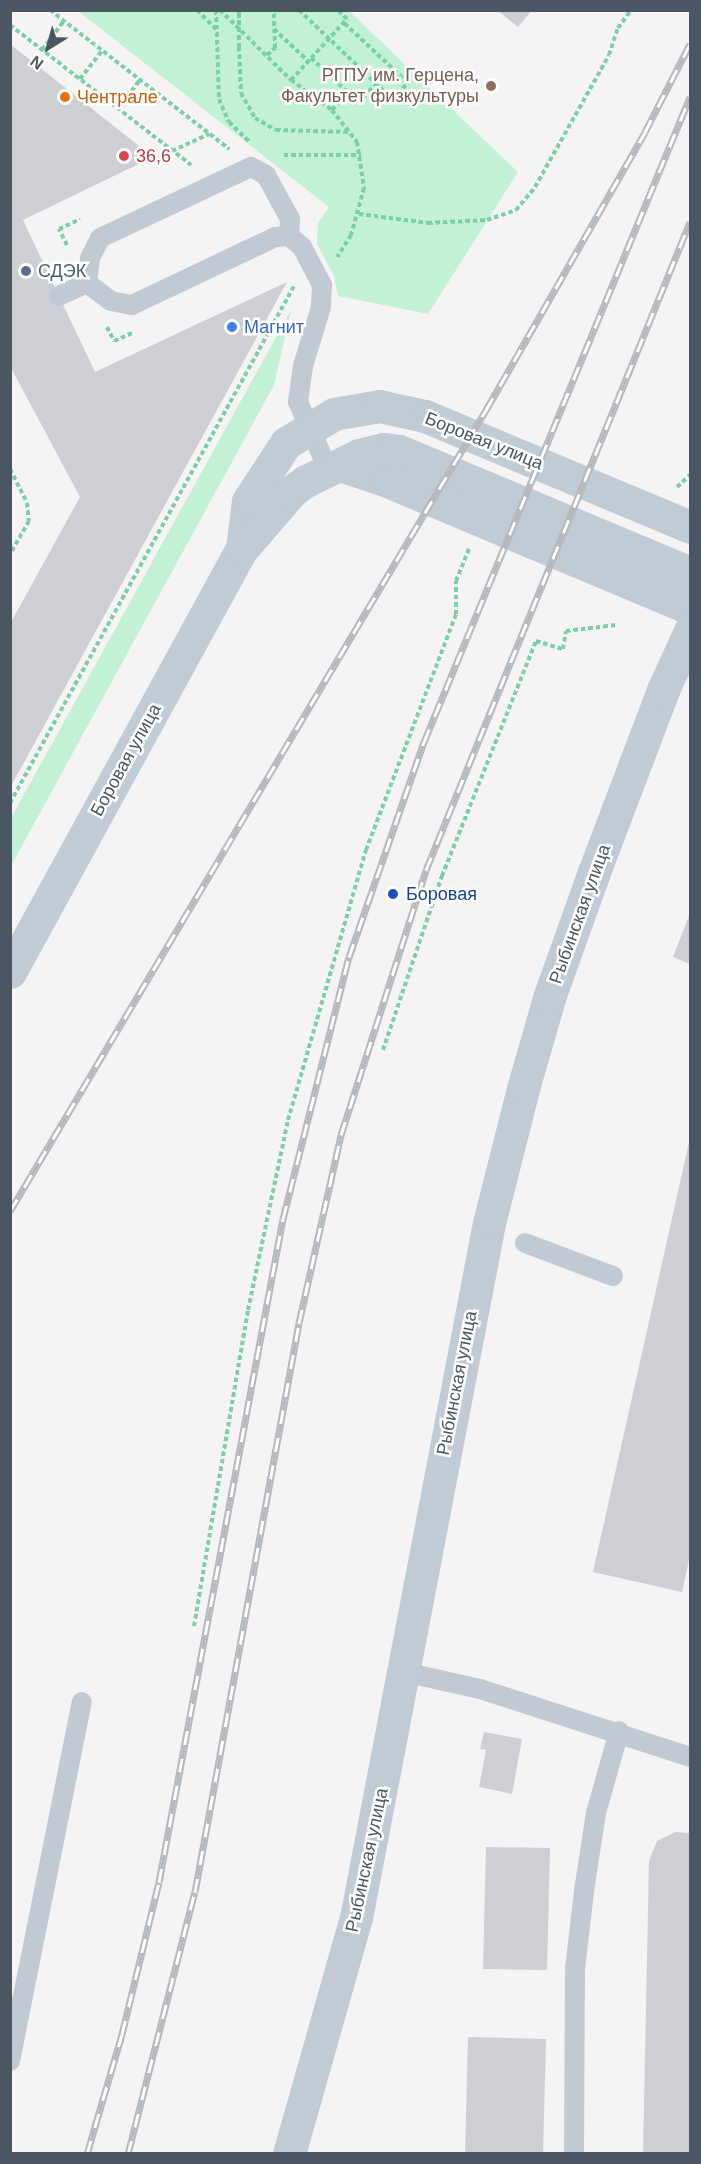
<!DOCTYPE html>
<meta charset="utf-8">
<style>
body{margin:0}
#map{position:relative;width:701px;height:2164px;overflow:hidden;background:#f5f3f3;font-family:Helvetica,sans-serif}
div>[style]{position:absolute}
[style*='--x']{left:calc(var(--x)*1px);top:calc(var(--y)*1px);width:calc(var(--w)*1px);rotate:calc(var(--a)*1deg)}
.green>*{inset:0;background:#c3f1d5}
.building>*{inset:0;background:#cdcfd5}
.path>*{height:4px;margin-top:-2px;transform-origin:0;background:repeating-linear-gradient(90deg,#7ad0a6 0 4.5px,transparent 0 7.5px)}
.lane>*{height:20px;margin:-10px;padding:0 10px;transform-origin:10px;border-radius:10px;background:#c1cad2}
.secondary>*{height:33px;margin:-16.5px;padding:0 16.5px;transform-origin:16.5px;border-radius:16.5px;background:#c1cbd6}
.rail>*{height:7px;margin-top:-3.5px;transform-origin:0;background:repeating-linear-gradient(90deg,#fff 0 14px,#b5b8bd 0 28px);box-sizing:border-box;border-block:2px solid #b5b8bd}
.path-bridge>*{height:4px;margin-top:-2px;transform-origin:0;background:repeating-linear-gradient(90deg,#7ad0a6 0 4.5px,transparent 0 7.5px)}
.dots>*{width:16px;height:16px;translate:-50% -50%;box-sizing:border-box;border:3px solid #fff;border-radius:50%}
span{translate:-50% -50%;white-space:nowrap;text-align:center;line-height:1.15;-webkit-text-stroke:5px #fff;paint-order:stroke}
.education-label{font-size:18px;color:#785e54}
.right{translate:-100% -50%;text-align:right}
.food-label{font-size:18px;color:#c56008}
.left{translate:0 -50%;text-align:left}
.health-label{font-size:18px;color:#be3a42}
.service-label{font-size:18px;color:#4e5e75}
.shop-label{font-size:18px;color:#366cbe}
.street-label{font-size:18px;color:#4a5661}
.transit-label{font-size:18px;color:#164399}
.frame{position:absolute;inset:0;border:12px solid #4a5661;pointer-events:none}
.north{position:absolute;left:18px;top:18px;width:60px;height:60px;-webkit-text-stroke:4px #fff;paint-order:stroke;rotate:217deg;font-size:16px;font-weight:700;line-height:24px;text-align:center;color:#4a5661}
.north::after{content:'';display:block;margin:auto;width:21px;height:27px;background:#4a5661;clip-path:polygon(50% 0,100% 100%,50% 72%,0 100%)}
</style>
<div id="map">
<div class="green">
<i style="clip-path:polygon(78px 11px,349px 11px,518px 172px,428px 314px,338px 296px,334px 276px,317px 244px,318px 223px,329px 207px)"></i>
<i style="clip-path:polygon(291px 310px,274px 385px,11px 866px,11px 818px)"></i>
</div>
<div class="building">
<i style="clip-path:polygon(497px 10px,532px 10px,518px 27px)"></i>
<i style="clip-path:polygon(10px 44px,153px 157px,23px 220px,95px 372px,287px 282px,10px 788px,10px 624px,80px 497px,10px 366px)"></i>
<i style="clip-path:polygon(690px 913px,690px 964px,673px 957px)"></i>
<i style="clip-path:polygon(690px 1138px,690px 1556px,682px 1592px,593px 1572px)"></i>
<i style="clip-path:polygon(484px 1732px,522px 1739px,512px 1794px,479px 1787px,486px 1750px,480px 1749px)"></i>
<i style="clip-path:polygon(675px 1832px,690px 1833px,690px 2154px,643px 2154px,649px 1861px,657px 1841px)"></i>
<i style="clip-path:polygon(486px 1847px,550px 1848px,547px 1970px,483px 1969px)"></i>
<i style="clip-path:polygon(468px 2037px,546px 2039px,543px 2154px,465px 2154px)"></i>
</div>
<div class="path">
<i style="--x:50;--y:10;--w:227;--a:37.8"></i>
<i style="--x:197;--y:10;--w:27;--a:45"></i>
<i style="--x:216;--y:10;--w:89;--a:88.1"></i>
<i style="--x:219;--y:99;--w:25;--a:67"></i>
<i style="--x:229;--y:122;--w:28;--a:44"></i>
<i style="--x:220;--y:10;--w:100;--a:44.6"></i>
<i style="--x:291;--y:80;--w:51;--a:36.2"></i>
<i style="--x:332;--y:110;--w:41;--a:52"></i>
<i style="--x:357;--y:142;--w:47;--a:81.3"></i>
<i style="--x:364;--y:188;--w:49;--a:105.5"></i>
<i style="--x:351;--y:235;--w:26;--a:122"></i>
<i style="--x:239;--y:10;--w:3;--a:90"></i>
<i style="--x:299;--y:10;--w:129;--a:43.7"></i>
<i style="--x:392;--y:99;--w:23;--a:-45"></i>
<i style="--x:408;--y:83;--w:88;--a:-136.8"></i>
<i style="--x:10;--y:25;--w:229;--a:37.7"></i>
<i style="--x:274;--y:29;--w:47;--a:43.3"></i>
<i style="--x:239;--y:47;--w:46;--a:87.5"></i>
<i style="--x:241;--y:93;--w:29;--a:61"></i>
<i style="--x:255;--y:118;--w:24;--a:30"></i>
<i style="--x:276;--y:130;--w:75;--a:1.5"></i>
<i style="--x:42;--y:50;--w:36;--a:-53"></i>
<i style="--x:267;--y:55;--w:11;--a:-41"></i>
<i style="--x:275;--y:48;--w:38;--a:-92"></i>
<i style="--x:311;--y:58;--w:64;--a:43.1"></i>
<i style="--x:358;--y:102;--w:25;--a:-45"></i>
<i style="--x:80;--y:79;--w:36;--a:-52"></i>
<i style="--x:291;--y:80;--w:83;--a:-47.4"></i>
<i style="--x:347;--y:19;--w:13;--a:-135"></i>
<i style="--x:118;--y:109;--w:36;--a:-53"></i>
<i style="--x:332;--y:110;--w:23;--a:-50"></i>
<i style="--x:172;--y:151;--w:41;--a:-24.7"></i>
<i style="--x:284;--y:155;--w:77;--a:0"></i>
<i style="--x:359;--y:214;--w:70;--a:7.4"></i>
<i style="--x:428;--y:223;--w:59;--a:-2.9"></i>
<i style="--x:487;--y:220;--w:31;--a:-19"></i>
<i style="--x:516;--y:210;--w:30;--a:-50"></i>
<i style="--x:535;--y:187;--w:151;--a:-60.7"></i>
<i style="--x:609;--y:55;--w:28;--a:-72"></i>
<i style="--x:618;--y:28;--w:22;--a:-54"></i>
<i style="--x:67;--y:245;--w:18;--a:-117"></i>
<i style="--x:59;--y:229;--w:23;--a:-25"></i>
<i style="--x:107;--y:327;--w:16;--a:63"></i>
<i style="--x:114;--y:341;--w:22;--a:-24"></i>
<i style="--x:10;--y:469;--w:38;--a:63"></i>
<i style="--x:27;--y:503;--w:18;--a:84"></i>
<i style="--x:29;--y:521;--w:38;--a:120"></i>
<i style="--x:677;--y:487;--w:18;--a:-43"></i>
<i style="--x:10;--y:803;--w:590;--a:-61.22"></i>
<i style="--x:383;--y:1050;--w:184;--a:-71.3"></i>
<i style="--x:442;--y:876;--w:253;--a:-68.2"></i>
<i style="--x:536;--y:641;--w:28;--a:17"></i>
<i style="--x:563;--y:649;--w:18;--a:-81"></i>
<i style="--x:566;--y:631;--w:50;--a:-6.8"></i>
<i style="--x:194;--y:1626;--w:321;--a:-80.3"></i>
<i style="--x:248;--y:1310;--w:194;--a:-78.1"></i>
<i style="--x:288;--y:1120;--w:281;--a:-73.9"></i>
<i style="--x:366;--y:850;--w:253;--a:-69.1"></i>
<i style="--x:456;--y:614;--w:33;--a:-90"></i>
<i style="--x:456;--y:581;--w:35;--a:-68"></i>
</div>
<div class="lane">
<i style="--x:87;--y:283;--w:30;--a:37"></i>
<i style="--x:111;--y:301;--w:21;--a:11"></i>
<i style="--x:132;--y:305;--w:158;--a:-25.4"></i>
<i style="--x:275;--y:237;--w:14;--a:-4"></i>
<i style="--x:289;--y:236;--w:17;--a:40"></i>
<i style="--x:302;--y:247;--w:43;--a:62.2"></i>
<i style="--x:322;--y:285;--w:22;--a:93"></i>
<i style="--x:321;--y:307;--w:62;--a:107"></i>
<i style="--x:303;--y:366;--w:36;--a:98"></i>
<i style="--x:298;--y:402;--w:73;--a:65.9"></i>
<i style="--x:87;--y:283;--w:25;--a:-83"></i>
<i style="--x:90;--y:258;--w:22;--a:-63"></i>
<i style="--x:100;--y:238;--w:167;--a:-25.2"></i>
<i style="--x:251;--y:167;--w:17;--a:28"></i>
<i style="--x:266;--y:175;--w:50;--a:61.4"></i>
<i style="--x:290;--y:219;--w:17;--a:93"></i>
<i style="--x:59;--y:296;--w:31;--a:-25"></i>
<i style="--x:525;--y:1243;--w:94;--a:20.6"></i>
<i style="--x:404;--y:1672;--w:78;--a:12.6"></i>
<i style="--x:480;--y:1689;--w:221;--a:17.9"></i>
<i style="--x:10;--y:2061;--w:366;--a:-78.7"></i>
<i style="--x:574;--y:2154;--w:185;--a:-89.7"></i>
<i style="--x:575;--y:1969;--w:79;--a:-83.4"></i>
<i style="--x:584;--y:1891;--w:79;--a:-81.3"></i>
<i style="--x:596;--y:1813;--w:85;--a:-74.3"></i>
</div>
<div class="secondary">
<i style="--x:340;--y:465;--w:47;--a:18.4"></i>
<i style="--x:385;--y:480;--w:331;--a:22.8"></i>
<i style="--x:242;--y:549;--w:48;--a:-82.9"></i>
<i style="--x:248;--y:501;--w:69;--a:-56.8"></i>
<i style="--x:286;--y:443;--w:56;--a:-31.1"></i>
<i style="--x:334;--y:414;--w:46;--a:-10.1"></i>
<i style="--x:379;--y:406;--w:47;--a:12.3"></i>
<i style="--x:425;--y:416;--w:287;--a:22.7"></i>
<i style="--x:10;--y:972;--w:482;--a:-61.3"></i>
<i style="--x:242;--y:549;--w:77;--a:-49.2"></i>
<i style="--x:292;--y:491;--w:17;--a:-36"></i>
<i style="--x:306;--y:481;--w:59;--a:-26.1"></i>
<i style="--x:359;--y:455;--w:25;--a:-14"></i>
<i style="--x:383;--y:449;--w:16;--a:7"></i>
<i style="--x:399;--y:451;--w:316;--a:22.7"></i>
<i style="--x:289;--y:2154;--w:245;--a:-74.2"></i>
<i style="--x:356;--y:1918;--w:708;--a:-79.17"></i>
<i style="--x:489;--y:1223;--w:142;--a:-75.8"></i>
<i style="--x:524;--y:1085;--w:94;--a:-73.9"></i>
<i style="--x:550;--y:995;--w:131;--a:-70.3"></i>
<i style="--x:594;--y:872;--w:195;--a:-69.2"></i>
<i style="--x:663;--y:690;--w:65;--a:-65.4"></i>
</div>
<div class="rail">
<i style="--x:10;--y:1211;--w:932;--a:-59.28"></i>
<i style="--x:486;--y:410;--w:320;--a:-60.2"></i>
<i style="--x:645;--y:132;--w:99;--a:-62.9"></i>
<i style="--x:87;--y:2154;--w:125;--a:-73.7"></i>
<i style="--x:122;--y:2034;--w:156;--a:-76.3"></i>
<i style="--x:159;--y:1882;--w:674;--a:-79.41"></i>
<i style="--x:283;--y:1219;--w:270;--a:-75.9"></i>
<i style="--x:349;--y:957;--w:228;--a:-70.8"></i>
<i style="--x:424;--y:742;--w:698;--a:-67.59"></i>
<i style="--x:128;--y:2154;--w:270;--a:-75.7"></i>
<i style="--x:195;--y:1892;--w:578;--a:-79.64"></i>
<i style="--x:299;--y:1323;--w:193;--a:-77.4"></i>
<i style="--x:341;--y:1135;--w:278;--a:-72.2"></i>
<i style="--x:426;--y:870;--w:700;--a:-67.83"></i>
</div>
<div class="path-bridge">
<i style="--x:239;--y:13;--w:34;--a:90"></i>
</div>
<div class="dots">
<i style="left:491px;top:86px;background:#8d6e63"></i>
<i style="left:65px;top:97px;background:#e8710a"></i>
<i style="left:124px;top:156px;background:#e0444e"></i>
<i style="left:26px;top:271px;background:#5c6f8a"></i>
<i style="left:232px;top:327px;background:#3f7fe0"></i>
<i style="left:393px;top:894px;background:#1a4fb4"></i>
</div>
<div class="education-label">
<span class="right" style="left:479px;top:86px">РГПУ им. Герцена,<br>Факультет физкультуры</span>
</div>
<div class="food-label">
<span class="left" style="left:77px;top:97px">Чентрале</span>
</div>
<div class="health-label">
<span class="left" style="left:136px;top:156px">36,6</span>
</div>
<div class="service-label">
<span class="left" style="left:38px;top:271px">СДЭК</span>
</div>
<div class="shop-label">
<span class="left" style="left:244px;top:327px">Магнит</span>
</div>
<div class="street-label">
<span style="left:484px;top:441px;rotate:22deg">Боровая улица</span>
<span style="left:126px;top:760px;rotate:-61deg">Боровая улица</span>
<span style="left:580px;top:914px;rotate:-70deg">Рыбинская улица</span>
<span style="left:457px;top:1383px;rotate:-79deg">Рыбинская улица</span>
<span style="left:367px;top:1860px;rotate:-78deg">Рыбинская улица</span>
</div>
<div class="transit-label">
<span class="left" style="left:406px;top:894px">Боровая</span>
</div>
<div class="frame"></div>
<div class="north">N</div>
</div>
